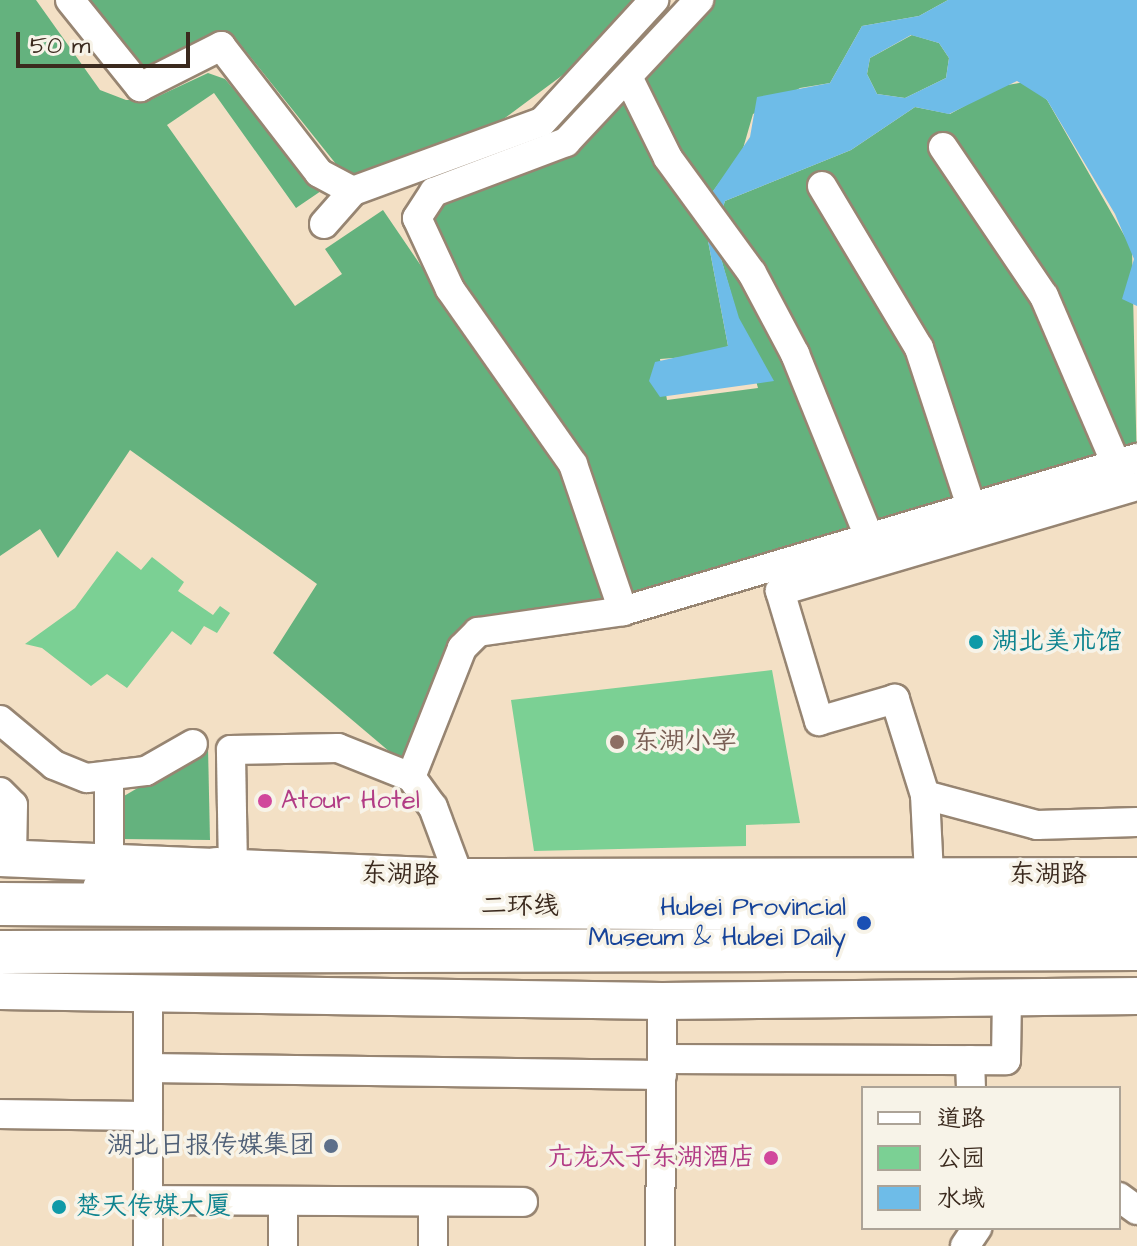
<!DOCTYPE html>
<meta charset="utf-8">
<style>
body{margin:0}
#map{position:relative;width:1137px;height:1246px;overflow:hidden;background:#f3e0c5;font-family:"Architects Daughter","LXGW WenKai TC",sans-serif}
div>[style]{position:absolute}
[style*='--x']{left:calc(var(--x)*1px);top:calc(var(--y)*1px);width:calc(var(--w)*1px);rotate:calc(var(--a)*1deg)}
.green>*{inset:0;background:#7bd094}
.forest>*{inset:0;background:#64b27e}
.water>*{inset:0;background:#6ebce8}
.roads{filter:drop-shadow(2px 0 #978572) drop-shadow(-2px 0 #978572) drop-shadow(0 2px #978572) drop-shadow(0 -2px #978572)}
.minor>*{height:28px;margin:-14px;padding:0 14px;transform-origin:14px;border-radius:14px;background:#fff}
.major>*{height:36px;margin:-18px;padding:0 18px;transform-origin:18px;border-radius:18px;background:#fff}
.highway>*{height:42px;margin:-21px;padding:0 21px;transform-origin:21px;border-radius:21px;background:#fff}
.dots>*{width:22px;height:22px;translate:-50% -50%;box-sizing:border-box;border:4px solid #f7f3e8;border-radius:50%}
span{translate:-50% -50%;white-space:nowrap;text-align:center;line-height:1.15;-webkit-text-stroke:7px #f7f3e8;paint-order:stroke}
.culture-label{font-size:26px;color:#0d838f}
.left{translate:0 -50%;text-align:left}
.education-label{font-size:26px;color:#785e54}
.hotel-label{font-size:26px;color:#b23c85}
.right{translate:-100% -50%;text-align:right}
.street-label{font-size:26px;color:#3b2a1e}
.transit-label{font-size:26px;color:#164399}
.service-label{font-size:26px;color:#4e5e75}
.legend{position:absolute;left:861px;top:1086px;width:260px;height:144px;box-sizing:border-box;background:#f7f3e8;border:2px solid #aca397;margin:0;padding:10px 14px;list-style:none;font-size:24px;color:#3b2a1e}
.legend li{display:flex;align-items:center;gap:16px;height:40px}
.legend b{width:40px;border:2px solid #aca397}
.scale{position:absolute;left:16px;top:32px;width:174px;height:36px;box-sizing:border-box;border:4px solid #3b2a1e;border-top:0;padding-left:10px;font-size:24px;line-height:28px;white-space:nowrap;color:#3b2a1e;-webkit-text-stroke:6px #f7f3e8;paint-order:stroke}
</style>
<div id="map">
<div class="green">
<i style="clip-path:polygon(117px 551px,141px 570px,152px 557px,184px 582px,178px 591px,213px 615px,220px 606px,230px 613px,217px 633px,204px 626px,191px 645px,172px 631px,127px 688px,107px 674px,91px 686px,42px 648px,25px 644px,75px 608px)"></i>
<i style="clip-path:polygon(772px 670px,800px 823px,746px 825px,746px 846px,534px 851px,511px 700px)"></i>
</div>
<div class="forest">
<i style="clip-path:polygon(0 0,36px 0,100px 90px,126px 100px,150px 100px,208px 73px,225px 79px,321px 191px,296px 208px,214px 93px,167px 125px,295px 306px,342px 274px,325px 249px,383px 210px,560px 470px,606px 597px,466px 626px,403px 763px,273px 653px,317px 584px,130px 450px,58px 558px,40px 529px,0 556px)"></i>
<i style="clip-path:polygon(87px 0,635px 0,595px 51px,470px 144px,358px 175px,340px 169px,232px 34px,205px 36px,155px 68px,140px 68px)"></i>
<i style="clip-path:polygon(708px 0,948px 0,919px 16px,862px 26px,830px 83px,800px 88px,753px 114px,742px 152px,711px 194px,705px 225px,728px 346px,712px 355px,660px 359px,667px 400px,758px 388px,720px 255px,716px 228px,725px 201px,851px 150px,915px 107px,950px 114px,1001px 86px,1025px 82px,1047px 100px,1132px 249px,1137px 470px,636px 616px,579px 453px,438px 246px,430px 206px,551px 159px)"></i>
<i style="clip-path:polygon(912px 35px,939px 43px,949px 58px,946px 78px,905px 98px,877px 94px,867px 74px,870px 58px)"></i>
<i style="clip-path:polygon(208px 747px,210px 840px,120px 839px,124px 796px)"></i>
</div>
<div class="water">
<i style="clip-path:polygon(evenodd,948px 0,1137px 0,1137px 306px,1122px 299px,1134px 259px,1115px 214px,1047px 100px,1017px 81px,949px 114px,915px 107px,851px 150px,725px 201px,716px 228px,720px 255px,739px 318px,774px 381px,660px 397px,649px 381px,655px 362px,728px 346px,705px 225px,711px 194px,750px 137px,757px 97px,830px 83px,862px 26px,919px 16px,948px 0,911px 35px,939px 43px,949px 58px,946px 78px,905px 98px,877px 94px,867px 74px,870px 58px,911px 35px)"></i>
</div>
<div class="roads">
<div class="minor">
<i style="--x:70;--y:0;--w:112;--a:51.2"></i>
<i style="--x:140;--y:87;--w:91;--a:-26.8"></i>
<i style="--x:221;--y:46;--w:160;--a:52.3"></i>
<i style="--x:319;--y:173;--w:38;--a:28"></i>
<i style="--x:353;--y:191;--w:201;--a:-20.1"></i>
<i style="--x:542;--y:122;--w:166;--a:-47.4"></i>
<i style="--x:628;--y:77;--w:90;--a:63.7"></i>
<i style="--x:668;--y:158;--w:142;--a:53.9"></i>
<i style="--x:752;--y:273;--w:92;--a:62"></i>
<i style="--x:795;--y:354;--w:201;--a:68"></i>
<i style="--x:943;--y:147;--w:180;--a:55.9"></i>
<i style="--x:1044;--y:296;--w:183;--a:66.8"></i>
<i style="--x:822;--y:186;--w:189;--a:59.1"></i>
<i style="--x:919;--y:348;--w:169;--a:71.8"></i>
<i style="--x:324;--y:224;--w:44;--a:-48.7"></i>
<i style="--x:623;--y:611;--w:155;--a:-108.8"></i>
<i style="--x:573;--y:464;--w:214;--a:-125.1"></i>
<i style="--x:450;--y:289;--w:78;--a:-114.9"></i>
<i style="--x:417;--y:218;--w:31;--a:-57"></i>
<i style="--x:434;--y:192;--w:141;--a:-20.7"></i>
<i style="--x:566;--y:142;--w:195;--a:-46.9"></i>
<i style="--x:0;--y:720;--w:70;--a:39.8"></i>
<i style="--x:54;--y:765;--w:35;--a:22"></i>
<i style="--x:87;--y:778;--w:59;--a:-6.8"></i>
<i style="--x:146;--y:771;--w:54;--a:-29.9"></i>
<i style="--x:411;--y:777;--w:139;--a:-68.4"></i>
<i style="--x:462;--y:648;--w:23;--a:-45"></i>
<i style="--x:478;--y:632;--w:147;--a:-8.2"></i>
<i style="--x:623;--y:611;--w:536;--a:-16.58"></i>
<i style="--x:109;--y:779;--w:84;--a:90"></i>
<i style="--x:0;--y:792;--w:18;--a:45"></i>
<i style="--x:13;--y:805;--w:54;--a:91.1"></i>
<i style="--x:925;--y:795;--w:116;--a:15"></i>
<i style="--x:1037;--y:825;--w:100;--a:-1.7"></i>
<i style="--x:233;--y:869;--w:119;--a:-91"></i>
<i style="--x:231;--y:750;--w:107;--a:-1.1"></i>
<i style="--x:338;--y:748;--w:79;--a:21.7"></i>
<i style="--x:411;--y:777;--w:37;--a:54"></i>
<i style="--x:433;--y:807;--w:75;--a:69.6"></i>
<i style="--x:929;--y:874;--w:79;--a:-92.9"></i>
<i style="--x:925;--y:795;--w:101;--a:-107.4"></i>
<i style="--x:895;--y:699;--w:79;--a:163.9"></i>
<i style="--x:819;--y:721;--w:136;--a:-106.7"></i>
<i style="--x:780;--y:591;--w:372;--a:-16.4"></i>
<i style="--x:662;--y:1059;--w:344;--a:0.2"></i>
<i style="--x:1006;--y:1060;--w:62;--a:-89.1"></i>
<i style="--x:970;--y:1060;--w:28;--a:88"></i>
<i style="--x:148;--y:1068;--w:514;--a:0.78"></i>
<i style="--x:0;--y:1114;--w:148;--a:0.8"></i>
<i style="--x:1119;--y:1197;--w:22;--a:36"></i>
<i style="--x:148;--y:1200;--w:375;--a:0.3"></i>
<i style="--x:148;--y:1246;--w:252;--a:-90"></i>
<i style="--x:283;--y:1246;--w:45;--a:-90"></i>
<i style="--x:433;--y:1246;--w:44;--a:-90"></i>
<i style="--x:660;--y:1246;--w:245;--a:-89.5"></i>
<i style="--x:965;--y:1246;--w:22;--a:-56"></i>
</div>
<div class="major">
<i style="--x:0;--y:858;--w:459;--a:2.4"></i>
<i style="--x:459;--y:877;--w:678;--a:-0.08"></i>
<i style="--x:0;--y:991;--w:662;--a:0.87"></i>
<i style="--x:662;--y:1001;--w:475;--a:-0.6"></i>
</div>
<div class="highway">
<i style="--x:104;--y:889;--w:115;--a:-10"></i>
<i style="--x:0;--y:904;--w:1137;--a:0.35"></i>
<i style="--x:0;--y:952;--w:1137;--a:-0.15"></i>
</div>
</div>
<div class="dots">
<i style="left:976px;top:642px;background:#0f9aa8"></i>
<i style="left:617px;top:742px;background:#8d6e63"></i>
<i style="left:265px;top:801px;background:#d1479c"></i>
<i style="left:864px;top:923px;background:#1a4fb4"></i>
<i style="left:331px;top:1146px;background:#5c6f8a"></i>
<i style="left:771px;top:1158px;background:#d1479c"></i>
<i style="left:59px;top:1207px;background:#0f9aa8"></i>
</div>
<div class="culture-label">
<span class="left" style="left:992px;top:642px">湖北美术馆</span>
<span class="left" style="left:75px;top:1207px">楚天传媒大厦</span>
</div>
<div class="education-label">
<span class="left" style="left:633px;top:742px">东湖小学</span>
</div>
<div class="hotel-label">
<span class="left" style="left:281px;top:801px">Atour Hotel</span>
<span class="right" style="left:755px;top:1158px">亢龙太子东湖酒店</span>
</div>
<div class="street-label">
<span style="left:400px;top:875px;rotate:2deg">东湖路</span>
<span style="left:1048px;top:875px">东湖路</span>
<span style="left:520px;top:907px">二环线</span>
</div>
<div class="transit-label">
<span class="right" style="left:846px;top:923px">Hubei Provincial<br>Museum &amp; Hubei Daily</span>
</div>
<div class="service-label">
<span class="right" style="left:315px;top:1146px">湖北日报传媒集团</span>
</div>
<ul class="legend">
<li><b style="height:10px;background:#fff"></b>道路</li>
<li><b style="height:22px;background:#7bd094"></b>公园</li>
<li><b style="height:22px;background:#6ebce8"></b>水域</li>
</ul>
<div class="scale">50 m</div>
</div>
